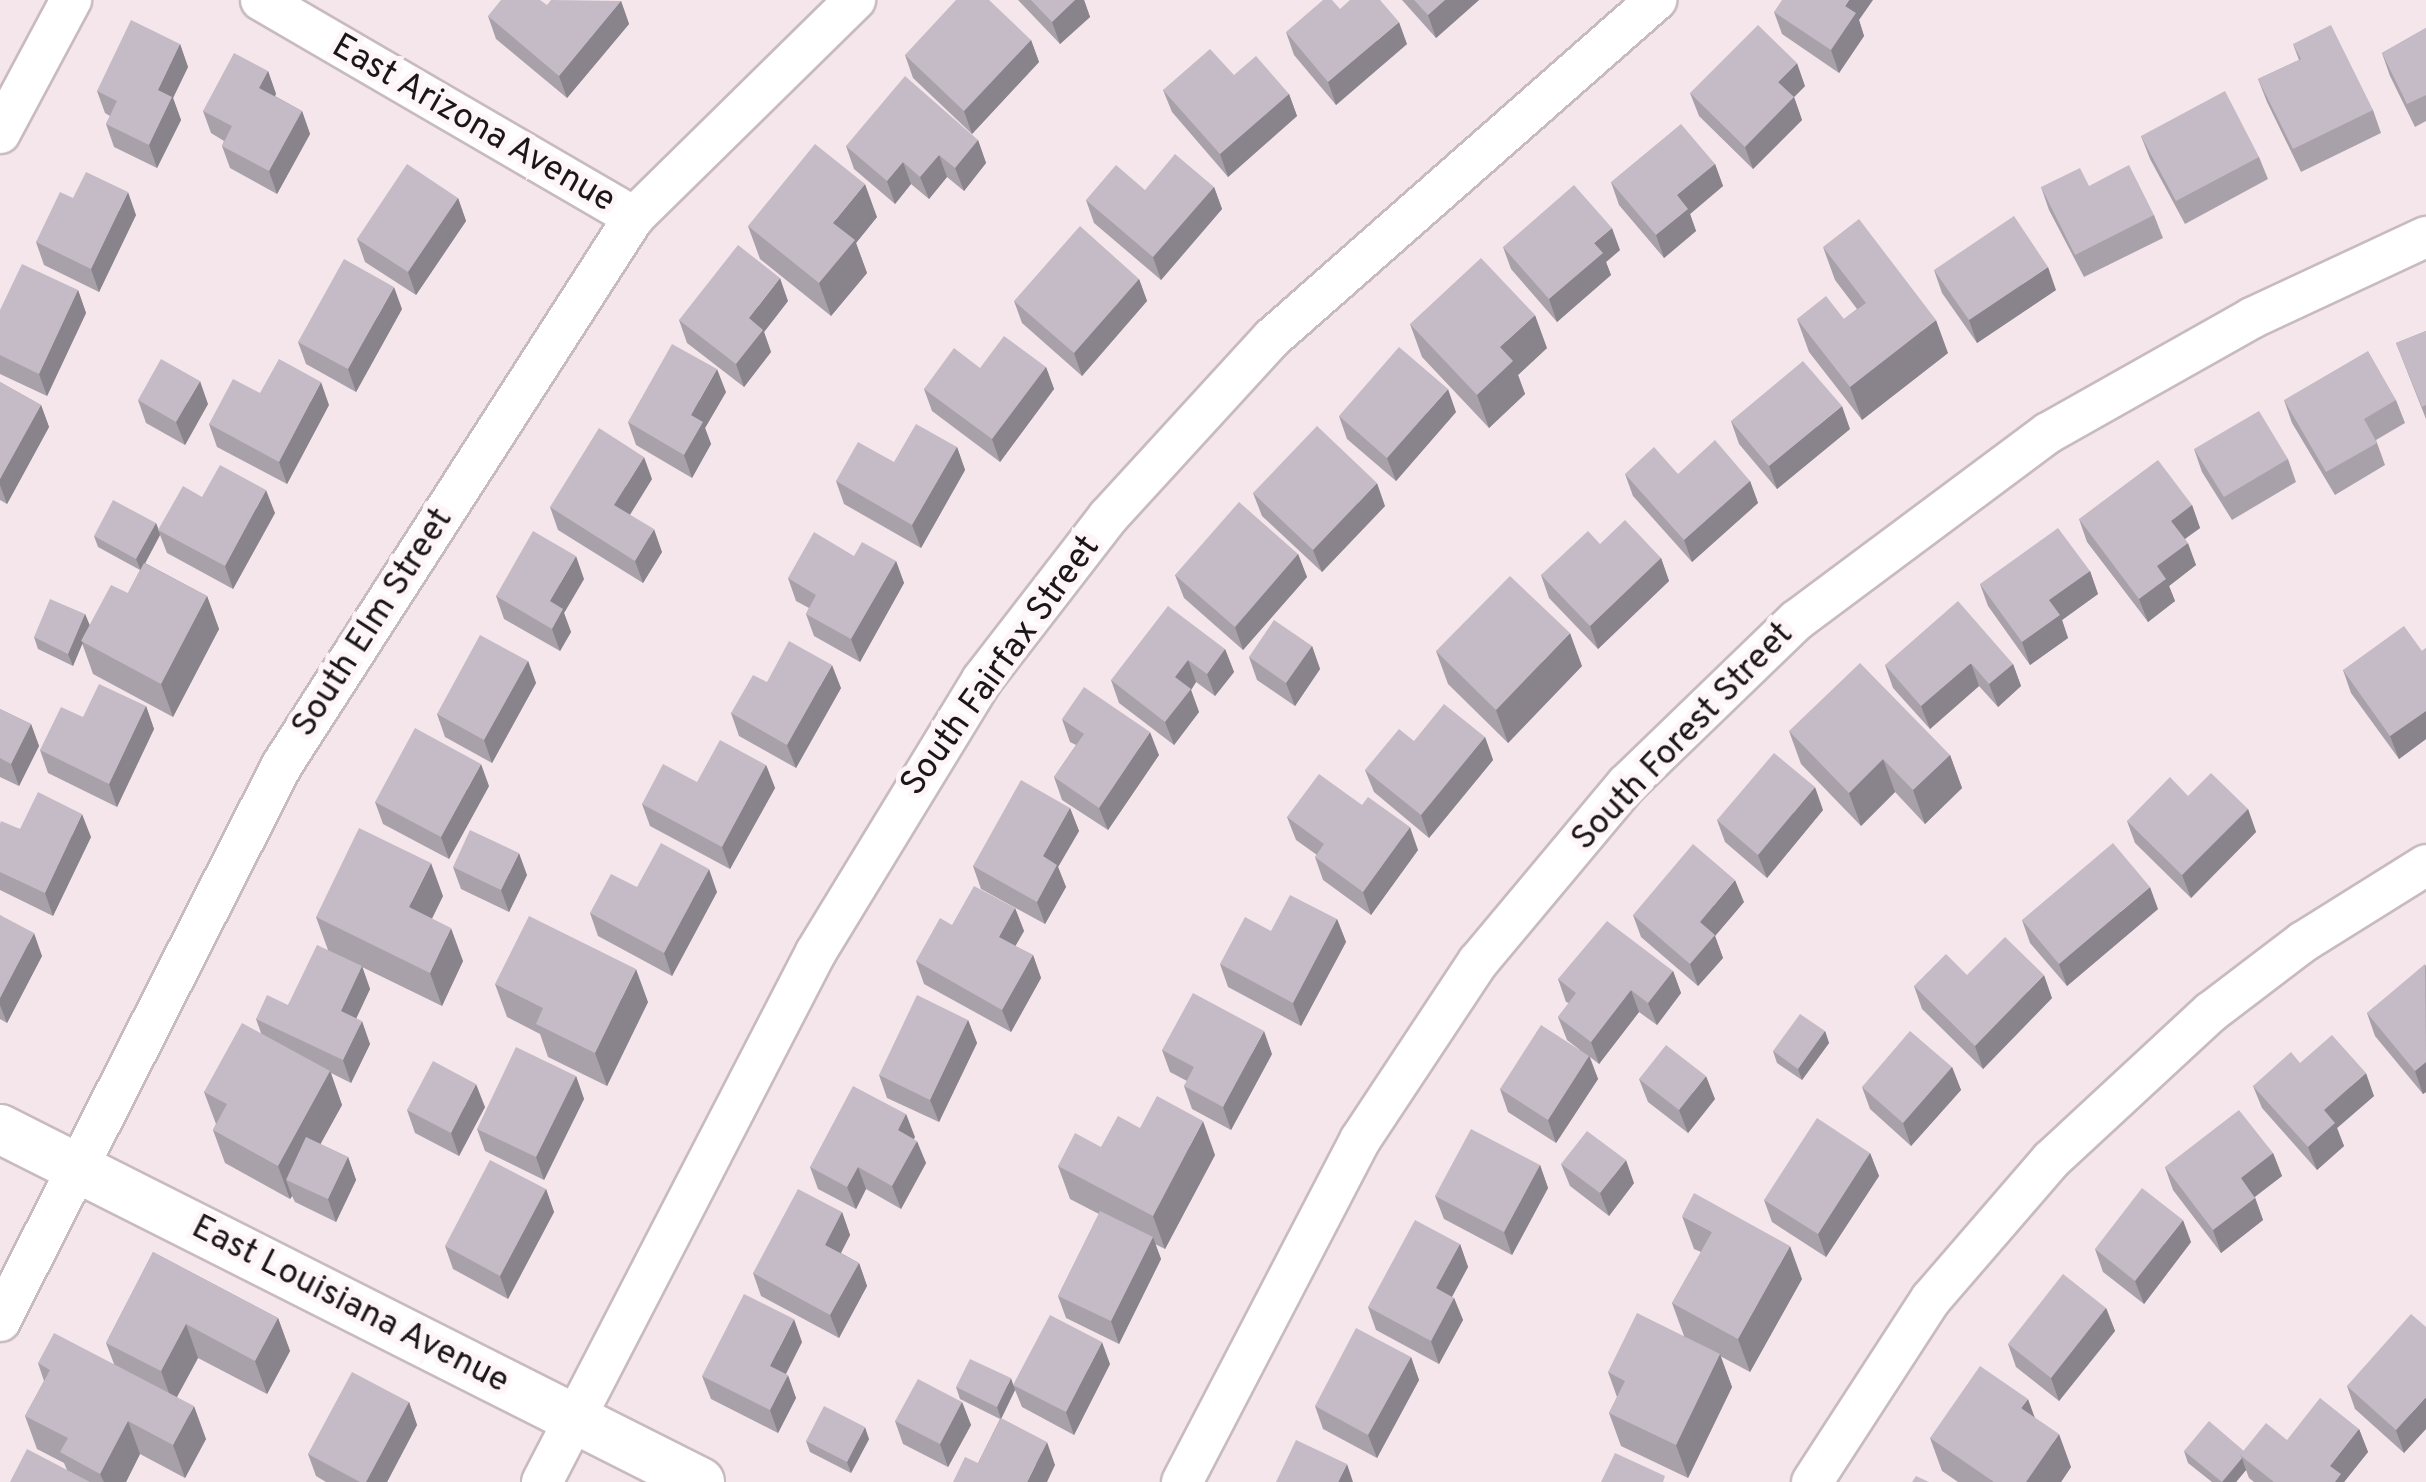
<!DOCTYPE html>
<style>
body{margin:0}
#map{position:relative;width:2426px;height:1482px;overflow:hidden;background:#f5e6eb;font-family:Overpass,sans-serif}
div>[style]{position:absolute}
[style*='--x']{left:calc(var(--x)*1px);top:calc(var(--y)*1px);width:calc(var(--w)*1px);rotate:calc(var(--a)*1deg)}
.roads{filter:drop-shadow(2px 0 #c8bbbf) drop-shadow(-2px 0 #c8bbbf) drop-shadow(0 2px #c8bbbf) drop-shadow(0 -2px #c8bbbf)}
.minor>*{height:40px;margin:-20px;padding:0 20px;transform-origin:20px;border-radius:20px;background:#fff}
.tertiary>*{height:48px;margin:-24px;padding:0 24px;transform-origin:24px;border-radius:24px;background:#fff}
.wall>*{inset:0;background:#a9a1aa}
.shaded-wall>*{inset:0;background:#89838b}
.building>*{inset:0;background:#c4bbc6}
span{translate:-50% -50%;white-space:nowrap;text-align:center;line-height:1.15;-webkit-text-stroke:10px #fef5f8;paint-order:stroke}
.street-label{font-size:35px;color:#1b1618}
</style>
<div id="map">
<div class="roads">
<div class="minor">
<i style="--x:261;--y:0;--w:432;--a:30.2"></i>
<i style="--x:0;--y:133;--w:151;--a:-61.9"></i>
<i style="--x:0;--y:1321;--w:623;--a:-63.11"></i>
<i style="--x:282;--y:765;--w:651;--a:-57.29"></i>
<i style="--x:634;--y:217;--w:310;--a:-44.5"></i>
<i style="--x:542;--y:1482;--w:597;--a:-62.66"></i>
<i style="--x:816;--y:952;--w:319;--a:-58.6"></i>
<i style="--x:982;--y:680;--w:206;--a:-52.3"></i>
<i style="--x:1108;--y:517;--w:243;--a:-47.5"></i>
<i style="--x:1272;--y:338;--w:512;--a:-41.35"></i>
<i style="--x:1182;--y:1482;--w:386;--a:-62.5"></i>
<i style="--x:1360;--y:1140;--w:214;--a:-56.5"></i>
<i style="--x:1478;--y:962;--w:232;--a:-50.1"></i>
<i style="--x:1627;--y:784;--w:236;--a:-44"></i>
<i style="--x:1797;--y:620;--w:313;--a:-36.7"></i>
<i style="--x:2048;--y:433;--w:234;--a:-29.4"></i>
<i style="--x:2252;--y:318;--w:192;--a:-25"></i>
<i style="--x:1812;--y:1482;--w:218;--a:-57"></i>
<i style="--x:1931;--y:1299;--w:184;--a:-49.2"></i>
<i style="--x:2051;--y:1160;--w:218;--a:-42.8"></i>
<i style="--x:2211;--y:1012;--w:116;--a:-37.3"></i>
<i style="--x:2303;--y:942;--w:145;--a:-32"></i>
</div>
<div class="tertiary">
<i style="--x:0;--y:1129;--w:784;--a:26.76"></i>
</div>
</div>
<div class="wall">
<i style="clip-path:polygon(1018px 0,1084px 0,1090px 17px,1060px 44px)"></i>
<i style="clip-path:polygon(1402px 0,1479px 0,1436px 38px)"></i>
<i style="clip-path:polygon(621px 1px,629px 24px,567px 98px,496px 39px,488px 16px,547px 5px)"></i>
<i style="clip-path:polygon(1774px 12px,1859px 20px,1864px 36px,1839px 73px,1782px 34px)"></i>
<i style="clip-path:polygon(2426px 28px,2426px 121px,2415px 127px,2390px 76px,2382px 53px)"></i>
<i style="clip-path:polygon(1286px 32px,1407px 44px,1336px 105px,1294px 55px)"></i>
<i style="clip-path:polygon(1031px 40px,1039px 62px,972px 134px,913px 78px,905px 55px)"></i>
<i style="clip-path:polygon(180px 44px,188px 67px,173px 98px,181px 120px,157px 168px,114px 147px,106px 124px,110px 116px,105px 113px,97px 91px)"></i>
<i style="clip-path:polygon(2293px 44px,2373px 110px,2381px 133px,2301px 172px,2267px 102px,2258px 79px,2299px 60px)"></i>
<i style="clip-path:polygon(268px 71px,276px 94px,275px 96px,302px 111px,310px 134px,277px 194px,230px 168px,222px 146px,224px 141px,211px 133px,203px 111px)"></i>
<i style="clip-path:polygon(1234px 75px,1289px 94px,1297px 116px,1228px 177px,1172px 112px,1163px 90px)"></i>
<i style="clip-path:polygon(1805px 86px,1794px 97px,1802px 120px,1753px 169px,1699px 116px,1690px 93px)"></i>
<i style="clip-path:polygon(2141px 136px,2259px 157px,2268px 179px,2185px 224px,2150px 159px)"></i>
<i style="clip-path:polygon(978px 140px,986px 163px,964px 191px,947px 177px,929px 199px,911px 184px,895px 204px,854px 169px,846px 146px)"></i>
<i style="clip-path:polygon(1715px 164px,1723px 186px,1690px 214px,1696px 231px,1664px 258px,1619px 205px,1611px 182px)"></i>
<i style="clip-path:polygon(2089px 186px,2154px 215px,2163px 238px,2084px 277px,2049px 210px,2041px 187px)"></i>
<i style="clip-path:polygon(1214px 187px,1222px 209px,1161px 280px,1094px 223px,1086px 200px)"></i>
<i style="clip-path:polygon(73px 198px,136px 215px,99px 292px,44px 265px,36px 242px)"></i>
<i style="clip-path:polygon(458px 198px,466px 221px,416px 295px,365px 262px,357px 239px)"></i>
<i style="clip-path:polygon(877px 217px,856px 243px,867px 273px,831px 316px,760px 259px,748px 226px)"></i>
<i style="clip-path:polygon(1503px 247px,1620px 250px,1606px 262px,1611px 275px,1557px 322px,1511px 269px)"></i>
<i style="clip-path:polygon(1823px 247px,1948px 353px,1862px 420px,1809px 352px,1797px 319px,1844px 319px,1857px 309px,1835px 280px)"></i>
<i style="clip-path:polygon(1934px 270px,2056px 290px,1977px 343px,1942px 293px)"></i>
<i style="clip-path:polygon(1139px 279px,1147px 301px,1082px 376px,1022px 323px,1014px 301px)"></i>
<i style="clip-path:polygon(78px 290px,86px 313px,47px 396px,0 374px,0 310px)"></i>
<i style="clip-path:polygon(788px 301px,764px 332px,771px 352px,744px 387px,687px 343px,679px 320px)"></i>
<i style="clip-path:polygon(402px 309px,356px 392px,306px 364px,298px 342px)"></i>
<i style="clip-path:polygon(1410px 324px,1547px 348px,1518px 375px,1525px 394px,1489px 428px,1422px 357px)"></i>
<i style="clip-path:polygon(2426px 331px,2426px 419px,2396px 343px)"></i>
<i style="clip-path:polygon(1046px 367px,1054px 389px,1000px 462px,932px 411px,924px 389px,980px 368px)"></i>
<i style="clip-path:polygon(0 382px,41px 405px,49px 427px,7px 504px,0 500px)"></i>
<i style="clip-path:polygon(726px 392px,705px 428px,711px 444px,692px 478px,636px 445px,628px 422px)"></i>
<i style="clip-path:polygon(260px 393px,329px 405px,287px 484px,217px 447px,209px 424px)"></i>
<i style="clip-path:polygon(138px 400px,208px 404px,185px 445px,146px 423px)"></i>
<i style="clip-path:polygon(2284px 400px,2396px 400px,2405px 423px,2376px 440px,2385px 465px,2335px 495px,2292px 423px)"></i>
<i style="clip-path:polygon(1456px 412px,1396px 481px,1347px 439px,1339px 416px)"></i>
<i style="clip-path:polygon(1731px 421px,1850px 429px,1777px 489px,1739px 444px)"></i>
<i style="clip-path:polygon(957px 447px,965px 470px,921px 548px,844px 504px,836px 481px,894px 462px)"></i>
<i style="clip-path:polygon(2194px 449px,2288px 459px,2296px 482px,2232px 520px,2202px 472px)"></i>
<i style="clip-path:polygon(1625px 474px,1678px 474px,1750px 481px,1758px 503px,1692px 562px,1633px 496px)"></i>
<i style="clip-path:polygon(652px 479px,630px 515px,662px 552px,643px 583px,558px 530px,550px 507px)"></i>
<i style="clip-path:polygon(1253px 493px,1385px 506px,1322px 572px,1262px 516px)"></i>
<i style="clip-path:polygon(202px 497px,275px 513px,233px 589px,167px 553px,160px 535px,145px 563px,207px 596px,219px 629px,173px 717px,93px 674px,82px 643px,73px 666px,38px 649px,34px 637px,85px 614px,90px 626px,128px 593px,140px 570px,98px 547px,94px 536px,156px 523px,159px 530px)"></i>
<i style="clip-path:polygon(2192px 505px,2200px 528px,2185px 539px,2196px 565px,2169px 586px,2175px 601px,2148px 622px,2087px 542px,2079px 519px)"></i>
<i style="clip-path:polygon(1600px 544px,1661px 558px,1669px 581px,1598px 649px,1549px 598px,1541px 575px)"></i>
<i style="clip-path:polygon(1298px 554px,1307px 577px,1243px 650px,1184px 598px,1175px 575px)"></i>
<i style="clip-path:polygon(854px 556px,896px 561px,904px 583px,860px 662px,814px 636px,806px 614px,809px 608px,796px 601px,788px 578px)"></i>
<i style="clip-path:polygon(2090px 571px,2098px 594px,2062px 620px,2068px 638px,2030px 665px,1988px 606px,1980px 584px)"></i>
<i style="clip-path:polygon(584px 579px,564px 613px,571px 632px,560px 651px,504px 619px,496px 596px)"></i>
<i style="clip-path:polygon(1312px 646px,1320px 669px,1295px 706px,1257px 680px,1249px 657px)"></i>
<i style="clip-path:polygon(2426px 648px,2426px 739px,2399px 759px,2351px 693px,2343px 670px,2422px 651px)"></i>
<i style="clip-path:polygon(1225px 649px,1234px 672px,1215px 696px,1196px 682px,1191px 690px,1199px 712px,1174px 745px,1119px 703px,1111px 680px)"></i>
<i style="clip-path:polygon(1436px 651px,1582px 666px,1508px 743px,1448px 684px)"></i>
<i style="clip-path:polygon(528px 661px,536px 683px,492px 763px,445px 737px,437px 714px)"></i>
<i style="clip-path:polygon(2013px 664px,2021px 686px,1998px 707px,1979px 686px,1930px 729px,1893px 688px,1885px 665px)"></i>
<i style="clip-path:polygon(767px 682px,841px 688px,796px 768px,739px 736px,731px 713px)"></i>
<i style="clip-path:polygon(146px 706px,154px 729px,117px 807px,48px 773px,40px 750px,83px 717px)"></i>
<i style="clip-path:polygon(0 709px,31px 724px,39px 746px,19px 786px,0 777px)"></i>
<i style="clip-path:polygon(1062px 719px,1159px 755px,1108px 830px,1062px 800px,1054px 777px,1076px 745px,1070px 742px)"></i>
<i style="clip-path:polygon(1789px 731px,1950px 755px,1962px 788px,1925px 824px,1895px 792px,1861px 826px,1801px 764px)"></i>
<i style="clip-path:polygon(1485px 737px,1493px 760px,1429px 838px,1374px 792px,1365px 770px)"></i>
<i style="clip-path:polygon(766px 765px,775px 788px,730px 869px,650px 826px,642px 804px,697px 782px)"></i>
<i style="clip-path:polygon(489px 786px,449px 859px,383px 824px,375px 802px)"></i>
<i style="clip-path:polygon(2188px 796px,2248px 809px,2256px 832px,2191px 898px,2135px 843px,2127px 821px)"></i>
<i style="clip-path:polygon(1362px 805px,1418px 850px,1371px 915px,1323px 880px,1315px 857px,1317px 855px,1296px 840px,1287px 817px)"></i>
<i style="clip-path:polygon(1070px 808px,1079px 831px,1058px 867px,1066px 887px,1045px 924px,981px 889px,973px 866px)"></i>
<i style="clip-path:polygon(1823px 810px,1767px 878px,1725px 842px,1717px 820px)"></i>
<i style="clip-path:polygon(0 824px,20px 829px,91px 837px,53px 916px,0 890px)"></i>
<i style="clip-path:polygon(453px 867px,527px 875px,509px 912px,461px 889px)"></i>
<i style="clip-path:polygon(637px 887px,717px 892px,672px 976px,598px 936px,590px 913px)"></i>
<i style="clip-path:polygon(443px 896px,432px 919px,463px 961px,442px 1006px,362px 967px,370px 989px,356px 1018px,370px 1044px,351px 1083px,331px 1073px,342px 1105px,320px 1144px,348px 1157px,356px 1180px,336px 1222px,295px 1202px,292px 1196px,290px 1199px,225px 1163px,213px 1130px,216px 1124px,204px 1092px,261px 1033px,256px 1019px,288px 1005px,328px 950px,316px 917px)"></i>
<i style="clip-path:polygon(1744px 902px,1715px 936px,1723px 958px,1698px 986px,1641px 937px,1633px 915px)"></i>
<i style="clip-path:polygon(1015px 908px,1024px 931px,1015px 946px,1033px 955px,1041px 978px,1011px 1032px,924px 984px,916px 961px,952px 925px)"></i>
<i style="clip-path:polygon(2158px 909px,2067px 986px,2030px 943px,2022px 920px)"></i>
<i style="clip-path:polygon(0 915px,42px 956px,7px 1023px,0 1019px)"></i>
<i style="clip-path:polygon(1337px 919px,1346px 942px,1301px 1026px,1228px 987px,1220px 964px,1271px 931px)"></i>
<i style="clip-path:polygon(2426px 965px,2426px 1092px,2423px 1094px,2375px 1036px,2367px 1013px)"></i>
<i style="clip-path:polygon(1673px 971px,1681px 993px,1657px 1025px,1639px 1012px,1599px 1064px,1590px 1057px,1598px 1079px,1556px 1143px,1508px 1112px,1500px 1089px,1580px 1050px,1567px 1040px,1558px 1017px,1569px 1003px,1566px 1002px,1558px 979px)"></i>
<i style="clip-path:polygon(1967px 975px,2052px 998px,1983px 1069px,1922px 1009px,1914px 986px)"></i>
<i style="clip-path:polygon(495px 984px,648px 1002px,607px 1086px,548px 1057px,540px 1034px,507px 1017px)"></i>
<i style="clip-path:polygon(968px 1020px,977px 1043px,939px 1122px,887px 1098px,879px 1075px)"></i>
<i style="clip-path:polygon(1825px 1031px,1829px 1043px,1802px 1080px,1777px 1063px,1773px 1051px)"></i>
<i style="clip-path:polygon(1162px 1050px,1272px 1054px,1231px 1130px,1192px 1109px,1184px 1086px,1187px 1081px,1170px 1072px)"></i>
<i style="clip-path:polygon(2300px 1063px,2374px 1096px,2337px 1128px,2344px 1146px,2317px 1170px,2262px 1108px,2253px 1086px)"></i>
<i style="clip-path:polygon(1952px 1067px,1961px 1090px,1911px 1146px,1870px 1109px,1862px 1087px)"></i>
<i style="clip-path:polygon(576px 1076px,584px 1099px,544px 1180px,485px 1151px,477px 1129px)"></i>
<i style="clip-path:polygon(1639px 1079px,1715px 1099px,1688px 1133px,1648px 1102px)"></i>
<i style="clip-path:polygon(485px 1107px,459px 1156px,415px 1133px,407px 1110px)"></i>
<i style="clip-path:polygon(906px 1114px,914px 1139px,926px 1163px,901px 1209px,866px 1189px,856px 1209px,818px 1189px,810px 1167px)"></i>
<i style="clip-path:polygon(1140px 1128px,1215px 1155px,1165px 1249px,1155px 1244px,1161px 1259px,1119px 1344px,1066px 1318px,1058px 1296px,1099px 1214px,1070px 1199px,1058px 1166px,1101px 1147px)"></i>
<i style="clip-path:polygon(1870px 1153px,1879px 1176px,1826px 1257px,1772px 1222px,1764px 1200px)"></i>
<i style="clip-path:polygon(2273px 1153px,2282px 1176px,2255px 1197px,2263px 1220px,2221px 1253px,2173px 1190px,2165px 1167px)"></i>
<i style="clip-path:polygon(1561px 1164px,1634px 1183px,1609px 1216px,1570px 1186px)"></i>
<i style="clip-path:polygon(1540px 1165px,1548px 1188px,1512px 1255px,1444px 1219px,1435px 1196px)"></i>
<i style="clip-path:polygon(546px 1189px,554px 1212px,508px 1299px,453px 1269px,445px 1246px)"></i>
<i style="clip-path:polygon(842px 1212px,850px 1235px,841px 1253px,859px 1263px,867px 1286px,839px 1338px,761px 1296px,753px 1273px)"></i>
<i style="clip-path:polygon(1682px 1216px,1802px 1279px,1750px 1372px,1720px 1356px,1732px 1387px,1688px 1478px,1621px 1446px,1609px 1413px,1617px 1397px,1608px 1372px,1684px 1336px,1672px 1303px,1701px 1252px,1694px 1249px)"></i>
<i style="clip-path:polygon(2191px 1242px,2144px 1304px,2103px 1272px,2095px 1249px)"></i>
<i style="clip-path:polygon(1460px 1244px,1468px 1267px,1452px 1297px,1454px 1298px,1463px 1320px,1439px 1364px,1376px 1330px,1368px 1307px)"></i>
<i style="clip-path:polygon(153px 1252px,278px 1318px,290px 1351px,267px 1394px,198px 1358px,177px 1397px,206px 1439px,185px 1478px,140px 1454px,126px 1482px,10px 1482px,67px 1470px,64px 1463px,37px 1449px,25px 1416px,44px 1381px,38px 1363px,114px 1364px,106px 1343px)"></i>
<i style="clip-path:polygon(2106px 1308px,2115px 1331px,2059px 1401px,2016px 1367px,2008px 1344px)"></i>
<i style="clip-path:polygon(2426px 1327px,2404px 1453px,2355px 1409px,2347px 1386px)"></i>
<i style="clip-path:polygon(802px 1342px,786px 1374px,796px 1398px,778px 1433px,711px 1399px,702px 1376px)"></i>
<i style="clip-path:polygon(1411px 1357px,1419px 1380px,1377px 1458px,1323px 1429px,1315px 1406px)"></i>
<i style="clip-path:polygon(1110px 1364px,1074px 1435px,1022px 1407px,1015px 1390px,1001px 1419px,1055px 1465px,978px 1463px,1000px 1419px,960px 1399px,956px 1387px,1013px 1385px)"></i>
<i style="clip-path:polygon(409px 1402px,417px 1425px,387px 1482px,326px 1482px,316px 1476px,308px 1454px)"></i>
<i style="clip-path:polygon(962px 1402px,971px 1425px,948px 1467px,903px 1444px,895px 1421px)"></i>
<i style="clip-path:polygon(2034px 1417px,2071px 1467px,2061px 1482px,1958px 1482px,1942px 1471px,1930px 1438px)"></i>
<i style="clip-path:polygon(2359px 1429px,2368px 1452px,2344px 1482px,2254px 1482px,2249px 1478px,2246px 1470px,2236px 1482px,2212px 1482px,2188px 1463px,2184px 1451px,2244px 1451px,2287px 1440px)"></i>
<i style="clip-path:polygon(869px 1439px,851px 1473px,810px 1452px,806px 1441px)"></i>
</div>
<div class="shaded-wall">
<i style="clip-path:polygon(1075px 0,1084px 0,1090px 17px,1060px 44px,1052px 22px)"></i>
<i style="clip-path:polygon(1445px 0,1479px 0,1436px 38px,1428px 15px)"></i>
<i style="clip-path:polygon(1849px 0,1873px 0,1859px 20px,1864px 36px,1839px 73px,1831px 50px,1845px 6px)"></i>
<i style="clip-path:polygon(621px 1px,629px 24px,567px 98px,559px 76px)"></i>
<i style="clip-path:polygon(1399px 22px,1407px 44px,1336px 105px,1328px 82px)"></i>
<i style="clip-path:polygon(1031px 40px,1039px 62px,972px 134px,964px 111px)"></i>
<i style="clip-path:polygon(180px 44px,188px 67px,173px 98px,181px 120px,157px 168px,149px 145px,158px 90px)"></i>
<i style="clip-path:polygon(1797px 63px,1805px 86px,1794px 97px,1802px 120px,1753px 169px,1745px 147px,1778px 82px)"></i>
<i style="clip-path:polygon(268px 71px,276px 94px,267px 110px,259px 88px)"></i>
<i style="clip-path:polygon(1289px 94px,1297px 116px,1228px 177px,1220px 154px)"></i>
<i style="clip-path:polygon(302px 111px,310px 134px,277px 194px,269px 171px)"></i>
<i style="clip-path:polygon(978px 140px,986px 163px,964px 191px,955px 168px)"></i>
<i style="clip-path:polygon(939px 155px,947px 177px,929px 199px,920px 177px)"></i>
<i style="clip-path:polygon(903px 162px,911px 184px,895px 204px,887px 181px)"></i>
<i style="clip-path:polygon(1715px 164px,1723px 186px,1690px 214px,1696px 231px,1664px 258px,1656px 235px,1677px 195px)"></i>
<i style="clip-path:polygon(865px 184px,877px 217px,856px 243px,867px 273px,831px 316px,819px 283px,833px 223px)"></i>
<i style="clip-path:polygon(1214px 187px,1222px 209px,1161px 280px,1153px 257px)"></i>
<i style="clip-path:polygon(128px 192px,136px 215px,99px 292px,91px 269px)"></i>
<i style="clip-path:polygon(458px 198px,466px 221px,416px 295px,408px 272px)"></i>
<i style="clip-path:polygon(1612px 228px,1620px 250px,1606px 262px,1611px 275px,1557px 322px,1549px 299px,1594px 243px)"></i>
<i style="clip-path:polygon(2048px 267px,2056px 290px,1977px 343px,1969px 320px)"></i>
<i style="clip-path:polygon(780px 278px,788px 301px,764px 332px,771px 352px,744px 387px,736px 364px,749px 318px)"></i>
<i style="clip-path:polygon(1139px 279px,1147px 301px,1082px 376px,1074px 353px)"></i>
<i style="clip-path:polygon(394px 287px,402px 309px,356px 392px,348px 369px)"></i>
<i style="clip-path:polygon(78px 290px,86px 313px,47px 396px,39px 374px)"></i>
<i style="clip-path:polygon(1535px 315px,1547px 348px,1518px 375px,1525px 394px,1489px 428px,1477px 395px,1500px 347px)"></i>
<i style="clip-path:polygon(1936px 320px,1948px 353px,1862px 420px,1850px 387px)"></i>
<i style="clip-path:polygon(1046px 367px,1054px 389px,1000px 462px,992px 439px)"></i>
<i style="clip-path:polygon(717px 369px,726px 392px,705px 428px,711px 444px,692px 478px,684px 455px,691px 415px)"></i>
<i style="clip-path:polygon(200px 381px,208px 404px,185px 445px,176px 422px)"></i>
<i style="clip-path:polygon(321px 382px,329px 405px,287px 484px,279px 462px)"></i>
<i style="clip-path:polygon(1448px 389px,1456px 412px,1396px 481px,1387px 458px)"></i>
<i style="clip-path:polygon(41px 405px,49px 427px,7px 504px,0 485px,0 479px)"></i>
<i style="clip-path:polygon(1842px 406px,1850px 429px,1777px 489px,1769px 466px)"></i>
<i style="clip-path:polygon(957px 447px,965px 470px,921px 548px,912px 525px)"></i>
<i style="clip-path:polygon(644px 457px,652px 479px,622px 527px,614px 505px)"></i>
<i style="clip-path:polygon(1750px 481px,1758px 503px,1692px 562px,1684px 540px)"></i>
<i style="clip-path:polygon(1377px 483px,1385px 506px,1322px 572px,1313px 550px)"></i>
<i style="clip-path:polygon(266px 490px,275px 513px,233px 589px,225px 566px)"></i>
<i style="clip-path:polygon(2192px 505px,2200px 528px,2179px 543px,2171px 521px)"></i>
<i style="clip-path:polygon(156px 523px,160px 535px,141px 571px,136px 559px)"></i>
<i style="clip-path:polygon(654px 529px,662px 552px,643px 583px,635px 561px)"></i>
<i style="clip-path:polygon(2188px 543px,2196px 565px,2169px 586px,2175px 601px,2148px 622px,2139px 599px,2157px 566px)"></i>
<i style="clip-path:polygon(1298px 554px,1307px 577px,1243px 650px,1235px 627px)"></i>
<i style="clip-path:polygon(576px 556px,584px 579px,564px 613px,571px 632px,560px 651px,552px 629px,550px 601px)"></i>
<i style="clip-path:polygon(1661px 558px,1669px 581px,1598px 649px,1590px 626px)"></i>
<i style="clip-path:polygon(896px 561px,904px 583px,860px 662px,851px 639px)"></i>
<i style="clip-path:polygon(2090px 571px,2098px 594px,2062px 620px,2068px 638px,2030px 665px,2022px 642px,2049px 600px)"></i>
<i style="clip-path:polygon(207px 596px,219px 629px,173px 717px,161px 684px)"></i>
<i style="clip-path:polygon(85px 614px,90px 626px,73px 666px,68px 654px)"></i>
<i style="clip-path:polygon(1570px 633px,1582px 666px,1508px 743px,1496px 710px)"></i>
<i style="clip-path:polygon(1312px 646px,1320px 669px,1295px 706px,1286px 683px)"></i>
<i style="clip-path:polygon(1225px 649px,1234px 672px,1215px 696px,1207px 674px)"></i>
<i style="clip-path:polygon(1188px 660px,1196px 682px,1191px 690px,1199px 712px,1174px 745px,1165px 722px,1175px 677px)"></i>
<i style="clip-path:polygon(528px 661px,536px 683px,492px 763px,484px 740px)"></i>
<i style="clip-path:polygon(1971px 663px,1979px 686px,1930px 729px,1921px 706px)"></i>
<i style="clip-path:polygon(2013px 664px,2021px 686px,1998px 707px,1989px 684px)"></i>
<i style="clip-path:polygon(832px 665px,841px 688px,796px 768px,787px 745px)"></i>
<i style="clip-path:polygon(146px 706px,154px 729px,117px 807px,109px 784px)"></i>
<i style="clip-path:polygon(2426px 711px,2426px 739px,2399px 759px,2390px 736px)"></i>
<i style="clip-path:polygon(31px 724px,39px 746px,19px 786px,11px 764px)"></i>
<i style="clip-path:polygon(1150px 732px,1159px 755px,1108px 830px,1099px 808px)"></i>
<i style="clip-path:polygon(1485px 737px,1493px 760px,1429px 838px,1421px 815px)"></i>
<i style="clip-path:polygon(1950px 755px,1962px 788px,1925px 824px,1913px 790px)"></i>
<i style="clip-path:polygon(1883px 759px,1895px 792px,1861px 826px,1849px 793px)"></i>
<i style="clip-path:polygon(481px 764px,489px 786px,449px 859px,441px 837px)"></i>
<i style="clip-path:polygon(766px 765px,775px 788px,730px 869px,722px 847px)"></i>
<i style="clip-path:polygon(1815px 787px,1823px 810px,1767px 878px,1758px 855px)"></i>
<i style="clip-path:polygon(1070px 808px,1079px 831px,1058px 867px,1066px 887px,1045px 924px,1037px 902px,1043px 856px)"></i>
<i style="clip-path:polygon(2248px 809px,2256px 832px,2191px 898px,2182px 875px)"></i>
<i style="clip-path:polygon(82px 814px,91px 837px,53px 916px,45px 893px)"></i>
<i style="clip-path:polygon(1410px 827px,1418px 850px,1371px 915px,1363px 892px)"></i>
<i style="clip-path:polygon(519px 853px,527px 875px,509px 912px,501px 890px)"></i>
<i style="clip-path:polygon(431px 863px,443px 896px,421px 940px,409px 907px)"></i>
<i style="clip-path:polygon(709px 869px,717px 892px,672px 976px,664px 953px)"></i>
<i style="clip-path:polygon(1735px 880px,1744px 902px,1715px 936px,1723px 958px,1698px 986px,1690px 964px,1700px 922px)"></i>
<i style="clip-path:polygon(2150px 887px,2158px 909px,2067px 986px,2059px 964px)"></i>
<i style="clip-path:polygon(1015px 908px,1024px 931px,1008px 959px,999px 937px)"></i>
<i style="clip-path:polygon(1337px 919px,1346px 942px,1301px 1026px,1293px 1003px)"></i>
<i style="clip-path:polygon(451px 928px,463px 961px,442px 1006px,430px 973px)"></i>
<i style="clip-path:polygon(34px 933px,42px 956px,7px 1023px,0 1005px,0 998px)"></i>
<i style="clip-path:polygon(1033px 955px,1041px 978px,1011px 1032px,1002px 1010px)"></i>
<i style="clip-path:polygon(362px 966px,370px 989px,349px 1034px,341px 1011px)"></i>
<i style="clip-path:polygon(636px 969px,648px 1002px,607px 1086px,595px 1053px)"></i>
<i style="clip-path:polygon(1673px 971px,1681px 993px,1657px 1025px,1648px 1003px)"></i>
<i style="clip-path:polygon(2044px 975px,2052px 998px,1983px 1069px,1975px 1046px)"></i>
<i style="clip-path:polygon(1631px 990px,1639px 1012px,1599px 1064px,1591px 1042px)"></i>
<i style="clip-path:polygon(968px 1020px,977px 1043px,939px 1122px,930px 1100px)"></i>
<i style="clip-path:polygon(362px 1021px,370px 1044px,351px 1083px,343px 1060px)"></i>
<i style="clip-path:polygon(1264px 1031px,1272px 1054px,1231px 1130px,1223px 1107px)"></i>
<i style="clip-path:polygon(1825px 1031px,1829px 1043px,1802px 1080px,1798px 1069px)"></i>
<i style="clip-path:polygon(1589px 1056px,1598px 1079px,1556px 1143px,1548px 1120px)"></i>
<i style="clip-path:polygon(2426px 1062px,2426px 1092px,2423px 1094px,2415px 1071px)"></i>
<i style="clip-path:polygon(1952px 1067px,1961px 1090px,1911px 1146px,1903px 1123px)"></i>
<i style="clip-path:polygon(330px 1071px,342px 1105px,298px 1185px,286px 1180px,292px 1196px,290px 1199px,278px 1166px)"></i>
<i style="clip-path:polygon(2366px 1073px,2374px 1096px,2337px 1128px,2344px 1146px,2317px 1170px,2308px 1147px,2324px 1110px)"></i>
<i style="clip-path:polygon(576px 1076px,584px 1099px,544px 1180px,536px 1157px)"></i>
<i style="clip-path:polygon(1706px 1076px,1715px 1099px,1688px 1133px,1679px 1110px)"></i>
<i style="clip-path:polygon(476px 1084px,485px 1107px,459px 1156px,451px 1133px)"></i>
<i style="clip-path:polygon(906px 1114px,915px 1137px,906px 1153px,898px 1130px)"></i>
<i style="clip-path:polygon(1203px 1121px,1215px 1155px,1165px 1249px,1153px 1216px)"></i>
<i style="clip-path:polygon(917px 1141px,926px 1163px,901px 1209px,892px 1186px)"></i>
<i style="clip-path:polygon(1870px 1153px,1879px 1176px,1826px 1257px,1818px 1234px)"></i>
<i style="clip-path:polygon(2273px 1153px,2282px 1176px,2249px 1201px,2241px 1178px)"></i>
<i style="clip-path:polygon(348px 1157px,356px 1180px,336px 1222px,328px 1199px)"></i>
<i style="clip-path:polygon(1626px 1160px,1634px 1183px,1609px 1216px,1600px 1193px)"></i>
<i style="clip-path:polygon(1540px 1165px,1548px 1188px,1512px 1255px,1504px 1232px)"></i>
<i style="clip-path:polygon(858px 1167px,866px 1189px,856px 1209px,847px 1187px)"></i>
<i style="clip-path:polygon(546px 1189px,554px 1212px,508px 1299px,500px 1276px)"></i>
<i style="clip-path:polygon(2255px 1198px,2263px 1220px,2221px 1253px,2213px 1230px)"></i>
<i style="clip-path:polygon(842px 1212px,850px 1235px,833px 1268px,825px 1245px)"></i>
<i style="clip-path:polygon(2183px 1220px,2191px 1242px,2144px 1304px,2135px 1281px)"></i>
<i style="clip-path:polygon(1153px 1237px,1161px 1259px,1119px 1344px,1111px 1321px)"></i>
<i style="clip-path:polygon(1460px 1244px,1468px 1267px,1444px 1311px,1436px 1288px)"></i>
<i style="clip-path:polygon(1790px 1246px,1802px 1279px,1750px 1372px,1738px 1339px)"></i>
<i style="clip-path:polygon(859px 1263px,867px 1286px,839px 1338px,830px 1315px)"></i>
<i style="clip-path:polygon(1454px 1298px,1463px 1320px,1439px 1364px,1431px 1341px)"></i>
<i style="clip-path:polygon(2106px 1308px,2115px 1331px,2059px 1401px,2051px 1378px)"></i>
<i style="clip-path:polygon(278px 1318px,290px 1351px,267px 1394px,255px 1361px)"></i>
<i style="clip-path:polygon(794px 1319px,802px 1342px,778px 1389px,770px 1366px)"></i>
<i style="clip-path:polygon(186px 1324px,198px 1358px,173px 1404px,161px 1371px)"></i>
<i style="clip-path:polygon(1102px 1342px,1110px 1364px,1074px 1435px,1066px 1412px)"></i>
<i style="clip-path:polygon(1720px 1354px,1732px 1387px,1688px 1478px,1676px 1445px)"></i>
<i style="clip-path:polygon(1411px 1357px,1419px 1380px,1377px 1458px,1368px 1435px)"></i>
<i style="clip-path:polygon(788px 1375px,796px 1398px,778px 1433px,770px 1410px)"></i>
<i style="clip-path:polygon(1011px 1378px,1015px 1390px,1001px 1419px,997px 1407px)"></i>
<i style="clip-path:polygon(2426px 1397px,2426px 1429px,2404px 1453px,2396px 1430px)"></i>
<i style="clip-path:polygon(2028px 1399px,2040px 1432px,2021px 1408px)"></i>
<i style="clip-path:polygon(409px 1402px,417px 1425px,387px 1482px,366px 1482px)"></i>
<i style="clip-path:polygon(962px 1402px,971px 1425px,948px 1467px,940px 1444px)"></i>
<i style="clip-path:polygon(194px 1406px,206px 1439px,185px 1478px,173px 1445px)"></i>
<i style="clip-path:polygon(128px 1421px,140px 1454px,126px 1482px,104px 1482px,100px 1474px)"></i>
<i style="clip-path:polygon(865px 1427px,869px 1439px,851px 1473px,847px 1462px)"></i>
<i style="clip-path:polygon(2359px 1429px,2368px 1452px,2344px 1482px,2335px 1482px,2330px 1466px)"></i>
<i style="clip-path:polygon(2059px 1434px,2071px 1467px,2061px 1482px,2026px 1482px)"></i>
<i style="clip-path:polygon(1047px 1442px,1055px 1465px,1047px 1482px,1027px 1482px)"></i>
<i style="clip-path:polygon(2242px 1458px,2246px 1470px,2236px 1482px,2222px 1482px)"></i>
<i style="clip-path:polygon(1347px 1464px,1353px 1482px,1338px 1482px)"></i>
</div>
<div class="building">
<i style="clip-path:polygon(501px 0,540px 0,547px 5px,551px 0,621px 1px,559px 76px,488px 16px)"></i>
<i style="clip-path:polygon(956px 0,989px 0,1031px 40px,964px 111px,905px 55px)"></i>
<i style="clip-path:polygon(1031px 0,1075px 0,1052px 22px)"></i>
<i style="clip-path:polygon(1323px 0,1332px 0,1340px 9px,1350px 0,1380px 0,1399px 22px,1328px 82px,1286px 32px)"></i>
<i style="clip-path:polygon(1414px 0,1445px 0,1428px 15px)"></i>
<i style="clip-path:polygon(1782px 0,1849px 0,1845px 6px,1856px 13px,1831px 50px,1774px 12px)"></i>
<i style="clip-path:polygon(131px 20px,180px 44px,158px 90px,172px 97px,149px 145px,106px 124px,117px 101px,97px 91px)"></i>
<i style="clip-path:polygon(1758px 25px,1797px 63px,1778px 82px,1794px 97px,1745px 147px,1690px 93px)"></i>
<i style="clip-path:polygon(2331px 25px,2373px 110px,2293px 149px,2258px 79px,2301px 59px,2293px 44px)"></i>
<i style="clip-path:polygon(2426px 28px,2426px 95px,2407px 104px,2382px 53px)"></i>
<i style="clip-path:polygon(1210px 49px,1234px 75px,1256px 56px,1289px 94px,1220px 154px,1163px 90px)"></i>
<i style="clip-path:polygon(234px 53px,268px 71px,259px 88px,302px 111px,269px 171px,222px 146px,232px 126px,203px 111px)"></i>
<i style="clip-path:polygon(905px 76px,978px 140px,955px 168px,939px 155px,920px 177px,903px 162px,887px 181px,846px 146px)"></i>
<i style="clip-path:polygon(2225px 91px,2259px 157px,2176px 201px,2141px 136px)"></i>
<i style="clip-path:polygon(1681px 124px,1715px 164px,1677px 195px,1688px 209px,1656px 235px,1611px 182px)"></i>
<i style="clip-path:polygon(815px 144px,865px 184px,833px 223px,855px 240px,819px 283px,748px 226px)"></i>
<i style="clip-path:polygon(1175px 154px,1214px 187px,1153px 257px,1086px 200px,1116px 165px,1145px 190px)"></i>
<i style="clip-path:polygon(407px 164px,458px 198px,408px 272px,357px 239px)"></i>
<i style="clip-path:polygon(2129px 165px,2154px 215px,2075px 255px,2041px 187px,2080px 168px,2089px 186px)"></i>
<i style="clip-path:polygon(86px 172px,128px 192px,91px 269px,36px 242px,60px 192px,73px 198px)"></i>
<i style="clip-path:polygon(1574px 185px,1612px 228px,1594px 243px,1603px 253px,1549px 299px,1503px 247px)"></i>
<i style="clip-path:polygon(2014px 216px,2048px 267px,1969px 320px,1934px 270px)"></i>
<i style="clip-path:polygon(1859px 219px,1936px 320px,1850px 387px,1797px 319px,1826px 296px,1844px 319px,1866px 303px,1823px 247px)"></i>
<i style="clip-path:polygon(1080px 226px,1139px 279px,1074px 353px,1014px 301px)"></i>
<i style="clip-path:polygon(738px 245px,780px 278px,749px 318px,763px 330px,736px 364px,679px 320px)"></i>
<i style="clip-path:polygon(1481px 258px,1535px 315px,1500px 347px,1513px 361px,1477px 395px,1410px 324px)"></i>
<i style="clip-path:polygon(344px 259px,394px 287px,348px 369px,298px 342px)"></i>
<i style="clip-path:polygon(22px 264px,78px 290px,39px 374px,0 355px,0 310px)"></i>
<i style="clip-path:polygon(2426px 331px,2426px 405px,2422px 407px,2396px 343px)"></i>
<i style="clip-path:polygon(1004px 336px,1046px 367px,992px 439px,924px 389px,954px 348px,980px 368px)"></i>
<i style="clip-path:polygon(672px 344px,717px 369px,691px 415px,703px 422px,684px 455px,628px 422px)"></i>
<i style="clip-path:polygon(1399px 347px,1448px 389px,1387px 458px,1339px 416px)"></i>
<i style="clip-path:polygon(2368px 351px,2396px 400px,2364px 419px,2377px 443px,2326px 472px,2284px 400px)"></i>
<i style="clip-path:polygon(161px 359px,200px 381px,176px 422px,138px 400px)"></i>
<i style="clip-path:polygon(279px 359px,321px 382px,279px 462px,209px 424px,233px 379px,260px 393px)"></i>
<i style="clip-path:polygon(1803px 361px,1842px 406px,1769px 466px,1731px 421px)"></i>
<i style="clip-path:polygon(0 382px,41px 405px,0 479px)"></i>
<i style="clip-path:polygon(2259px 411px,2288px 459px,2224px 497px,2194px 449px)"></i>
<i style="clip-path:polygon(916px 424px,957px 447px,912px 525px,836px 481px,858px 442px,894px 462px)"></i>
<i style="clip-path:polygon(1317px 426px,1377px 483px,1313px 550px,1253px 493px)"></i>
<i style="clip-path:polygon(599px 428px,644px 457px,614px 505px,654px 529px,635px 561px,550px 507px)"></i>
<i style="clip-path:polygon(1715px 440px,1750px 481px,1684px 540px,1625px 474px,1654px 447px,1678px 474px)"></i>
<i style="clip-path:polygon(2158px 460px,2192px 505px,2171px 521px,2188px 543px,2157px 566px,2166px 579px,2139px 599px,2079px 519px)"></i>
<i style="clip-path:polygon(220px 465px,266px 490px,225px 566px,158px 530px,183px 486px,202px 497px)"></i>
<i style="clip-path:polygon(113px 500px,156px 523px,136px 559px,94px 536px)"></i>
<i style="clip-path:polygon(1239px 502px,1298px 554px,1235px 627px,1175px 575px)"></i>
<i style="clip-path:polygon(1625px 520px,1661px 558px,1590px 626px,1541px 575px,1588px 531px,1600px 544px)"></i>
<i style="clip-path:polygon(2058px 528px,2090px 571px,2049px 600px,2060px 615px,2022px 642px,1980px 584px)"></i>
<i style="clip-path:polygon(533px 531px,576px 556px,550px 601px,563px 609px,552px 629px,496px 596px)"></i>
<i style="clip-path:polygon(814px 532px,854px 556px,862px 542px,896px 561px,851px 639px,806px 614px,816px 595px,788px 578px)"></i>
<i style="clip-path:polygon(144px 563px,207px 596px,161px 684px,81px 641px,111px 585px,128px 593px)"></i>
<i style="clip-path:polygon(1510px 576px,1570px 633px,1496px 710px,1436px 651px)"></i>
<i style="clip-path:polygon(50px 599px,85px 614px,68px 654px,34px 637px)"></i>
<i style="clip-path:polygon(1958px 601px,2013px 664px,1989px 684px,1971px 663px,1921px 706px,1885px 665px)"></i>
<i style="clip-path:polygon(1168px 606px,1225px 649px,1207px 674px,1188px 660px,1175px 677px,1191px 689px,1165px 722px,1111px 680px)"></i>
<i style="clip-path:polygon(1274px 620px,1312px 646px,1286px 683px,1249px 657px)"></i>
<i style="clip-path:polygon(2404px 626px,2422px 651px,2426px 648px,2426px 711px,2390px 736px,2343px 670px)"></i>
<i style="clip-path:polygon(480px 635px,528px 661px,484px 740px,437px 714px)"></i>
<i style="clip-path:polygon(789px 641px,832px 665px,787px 745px,731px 713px,753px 675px,767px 682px)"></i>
<i style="clip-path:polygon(1860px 663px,1950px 755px,1913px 790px,1883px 759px,1849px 793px,1789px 731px)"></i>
<i style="clip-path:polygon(99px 684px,146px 706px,109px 784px,40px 750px,61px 707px,83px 717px)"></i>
<i style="clip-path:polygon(1084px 687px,1150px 732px,1099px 808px,1054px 777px,1084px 734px,1062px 719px)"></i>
<i style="clip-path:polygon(1444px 704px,1485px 737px,1421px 815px,1365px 770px,1399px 729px,1414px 741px)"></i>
<i style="clip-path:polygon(0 709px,31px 724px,11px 764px,0 758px)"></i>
<i style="clip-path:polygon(415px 728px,481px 764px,441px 837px,375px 802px)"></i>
<i style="clip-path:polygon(720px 740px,766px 765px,722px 847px,642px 804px,663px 764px,697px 782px)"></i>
<i style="clip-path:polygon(1774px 753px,1815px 787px,1758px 855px,1717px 820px)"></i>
<i style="clip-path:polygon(2211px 773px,2248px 809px,2182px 875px,2127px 821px,2170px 777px,2188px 796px)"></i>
<i style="clip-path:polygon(1319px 774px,1362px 805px,1368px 797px,1410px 827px,1363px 892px,1315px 857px,1324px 844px,1287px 817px)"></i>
<i style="clip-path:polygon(1021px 780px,1070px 808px,1043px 856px,1057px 865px,1037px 902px,973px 866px)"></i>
<i style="clip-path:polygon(38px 792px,82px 814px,45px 893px,0 872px,0 824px,1px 821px,20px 829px)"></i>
<i style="clip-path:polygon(359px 828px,431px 863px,409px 907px,451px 928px,430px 973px,316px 917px)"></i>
<i style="clip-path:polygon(470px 830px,519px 853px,501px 890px,453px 867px)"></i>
<i style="clip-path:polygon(661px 843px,709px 869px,664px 953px,590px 913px,611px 874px,637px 887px)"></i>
<i style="clip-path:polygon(2113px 843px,2150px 887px,2059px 964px,2022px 920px)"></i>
<i style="clip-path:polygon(1693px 844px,1735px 880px,1700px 922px,1715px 935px,1690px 964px,1633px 915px)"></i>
<i style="clip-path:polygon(974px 886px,1015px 908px,999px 937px,1033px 955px,1002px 1010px,916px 961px,940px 918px,952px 925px)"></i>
<i style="clip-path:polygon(1290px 895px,1337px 919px,1293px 1003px,1220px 964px,1245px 917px,1271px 931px)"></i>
<i style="clip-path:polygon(0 915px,34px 933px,0 998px)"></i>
<i style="clip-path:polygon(529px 916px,636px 969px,595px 1053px,536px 1024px,543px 1008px,495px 984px)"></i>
<i style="clip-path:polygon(1607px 921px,1673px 971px,1648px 1003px,1631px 990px,1591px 1042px,1558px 1017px,1576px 993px,1558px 979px)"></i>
<i style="clip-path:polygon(2005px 937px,2044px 975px,1975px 1046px,1914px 986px,1946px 954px,1967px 975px)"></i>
<i style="clip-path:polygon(317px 945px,362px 966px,341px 1011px,362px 1021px,343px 1060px,256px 1019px,267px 995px,288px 1005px)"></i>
<i style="clip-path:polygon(2425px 964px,2426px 1062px,2415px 1071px,2367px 1013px)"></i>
<i style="clip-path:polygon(1193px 993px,1264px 1031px,1223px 1107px,1184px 1086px,1194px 1067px,1162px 1050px)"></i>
<i style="clip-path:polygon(917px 995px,968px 1020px,930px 1100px,879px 1075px)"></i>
<i style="clip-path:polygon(1800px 1014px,1825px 1031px,1798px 1069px,1773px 1051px)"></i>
<i style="clip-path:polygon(242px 1023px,330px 1071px,278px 1166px,213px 1130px,227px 1104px,204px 1092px)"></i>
<i style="clip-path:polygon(1541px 1025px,1589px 1056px,1548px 1120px,1500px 1089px)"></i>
<i style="clip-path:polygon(1910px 1031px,1952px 1067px,1903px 1123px,1862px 1087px)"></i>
<i style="clip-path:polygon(2332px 1035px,2366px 1073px,2324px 1110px,2335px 1123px,2308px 1147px,2253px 1086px,2291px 1052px,2300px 1063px)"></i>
<i style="clip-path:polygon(1666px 1045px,1706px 1076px,1679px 1110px,1639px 1079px)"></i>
<i style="clip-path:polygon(516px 1047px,576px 1076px,536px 1157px,477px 1129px)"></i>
<i style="clip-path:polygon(433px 1061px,476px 1084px,451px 1133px,407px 1110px)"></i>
<i style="clip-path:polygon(853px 1086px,906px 1114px,898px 1130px,917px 1141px,892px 1186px,858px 1167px,847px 1187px,810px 1167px)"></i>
<i style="clip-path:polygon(1157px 1096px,1203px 1121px,1153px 1216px,1058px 1166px,1075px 1133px,1101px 1147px,1118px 1116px,1140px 1128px)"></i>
<i style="clip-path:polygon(2239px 1110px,2273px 1153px,2241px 1178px,2255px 1198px,2213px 1230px,2165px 1167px)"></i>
<i style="clip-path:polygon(1817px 1118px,1870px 1153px,1818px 1234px,1764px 1200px)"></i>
<i style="clip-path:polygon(1471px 1129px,1540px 1165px,1504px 1232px,1435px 1196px)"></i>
<i style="clip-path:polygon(1587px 1131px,1626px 1160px,1600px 1193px,1561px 1164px)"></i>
<i style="clip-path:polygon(306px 1137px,348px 1157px,328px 1199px,286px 1180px)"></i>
<i style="clip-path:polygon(490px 1160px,546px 1189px,500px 1276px,445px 1246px)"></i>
<i style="clip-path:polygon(2142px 1188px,2183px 1220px,2135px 1281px,2095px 1249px)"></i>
<i style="clip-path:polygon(798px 1189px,842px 1212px,825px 1245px,859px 1263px,830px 1315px,753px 1273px)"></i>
<i style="clip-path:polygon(1694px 1193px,1790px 1246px,1738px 1339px,1672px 1303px,1712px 1232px,1682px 1216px)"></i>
<i style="clip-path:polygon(1100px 1211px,1153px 1237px,1111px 1321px,1058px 1296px)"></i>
<i style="clip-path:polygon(1415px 1220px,1460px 1244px,1436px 1288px,1454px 1298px,1431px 1341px,1368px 1307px)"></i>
<i style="clip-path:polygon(153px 1252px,278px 1318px,255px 1361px,186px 1324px,161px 1371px,106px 1343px)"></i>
<i style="clip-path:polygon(2063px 1274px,2106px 1308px,2051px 1378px,2008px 1344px)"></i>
<i style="clip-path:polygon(744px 1294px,794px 1319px,770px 1366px,788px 1375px,770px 1410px,702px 1376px)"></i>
<i style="clip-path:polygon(1637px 1313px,1720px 1354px,1676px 1445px,1609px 1413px,1625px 1381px,1608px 1372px)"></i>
<i style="clip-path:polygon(2411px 1314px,2426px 1327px,2426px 1397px,2396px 1430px,2347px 1386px)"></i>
<i style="clip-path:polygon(1050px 1315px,1102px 1342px,1066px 1412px,1013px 1385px)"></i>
<i style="clip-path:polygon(1356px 1328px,1411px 1357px,1368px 1435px,1315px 1406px)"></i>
<i style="clip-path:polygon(54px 1333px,194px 1406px,173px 1445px,128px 1421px,100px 1474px,60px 1452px,68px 1438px,25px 1416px,50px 1370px,38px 1363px)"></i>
<i style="clip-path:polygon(970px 1359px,1011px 1378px,997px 1407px,956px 1387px)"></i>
<i style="clip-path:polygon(1980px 1366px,2028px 1399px,2021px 1408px,2059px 1434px,2026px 1482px,1994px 1482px,1930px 1438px)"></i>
<i style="clip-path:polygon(352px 1372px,409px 1402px,366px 1482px,360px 1482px,308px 1454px)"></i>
<i style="clip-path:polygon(918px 1379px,962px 1402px,940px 1444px,895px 1421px)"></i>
<i style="clip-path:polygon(2320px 1398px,2359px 1429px,2330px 1466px,2341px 1474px,2335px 1482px,2274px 1482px,2240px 1455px,2266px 1423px,2287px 1440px)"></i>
<i style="clip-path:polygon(824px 1406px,865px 1427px,847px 1462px,806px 1441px)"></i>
<i style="clip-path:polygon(1001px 1418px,1047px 1442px,1027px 1482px,953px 1482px,965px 1457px,978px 1463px)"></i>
<i style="clip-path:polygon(2209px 1421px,2244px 1451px,2240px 1455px,2242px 1458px,2222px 1482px,2184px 1451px)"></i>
<i style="clip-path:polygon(1296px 1440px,1347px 1464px,1338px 1482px,1276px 1482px)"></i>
<i style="clip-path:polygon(27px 1449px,90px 1482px,10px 1482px)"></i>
<i style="clip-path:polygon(1615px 1453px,1665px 1476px,1663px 1482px,1601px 1482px)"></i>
<i style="clip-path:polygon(1916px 1476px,1929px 1482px,1912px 1482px)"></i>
</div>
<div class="street-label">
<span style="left:473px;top:124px;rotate:30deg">East Arizona Avenue</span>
<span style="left:373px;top:623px;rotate:-57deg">South Elm Street</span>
<span style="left:1001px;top:666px;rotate:-54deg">South Fairfax Street</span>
<span style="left:1683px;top:737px;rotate:-46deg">South Forest Street</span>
<span style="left:350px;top:1305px;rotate:27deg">East Louisiana Avenue</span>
</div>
</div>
